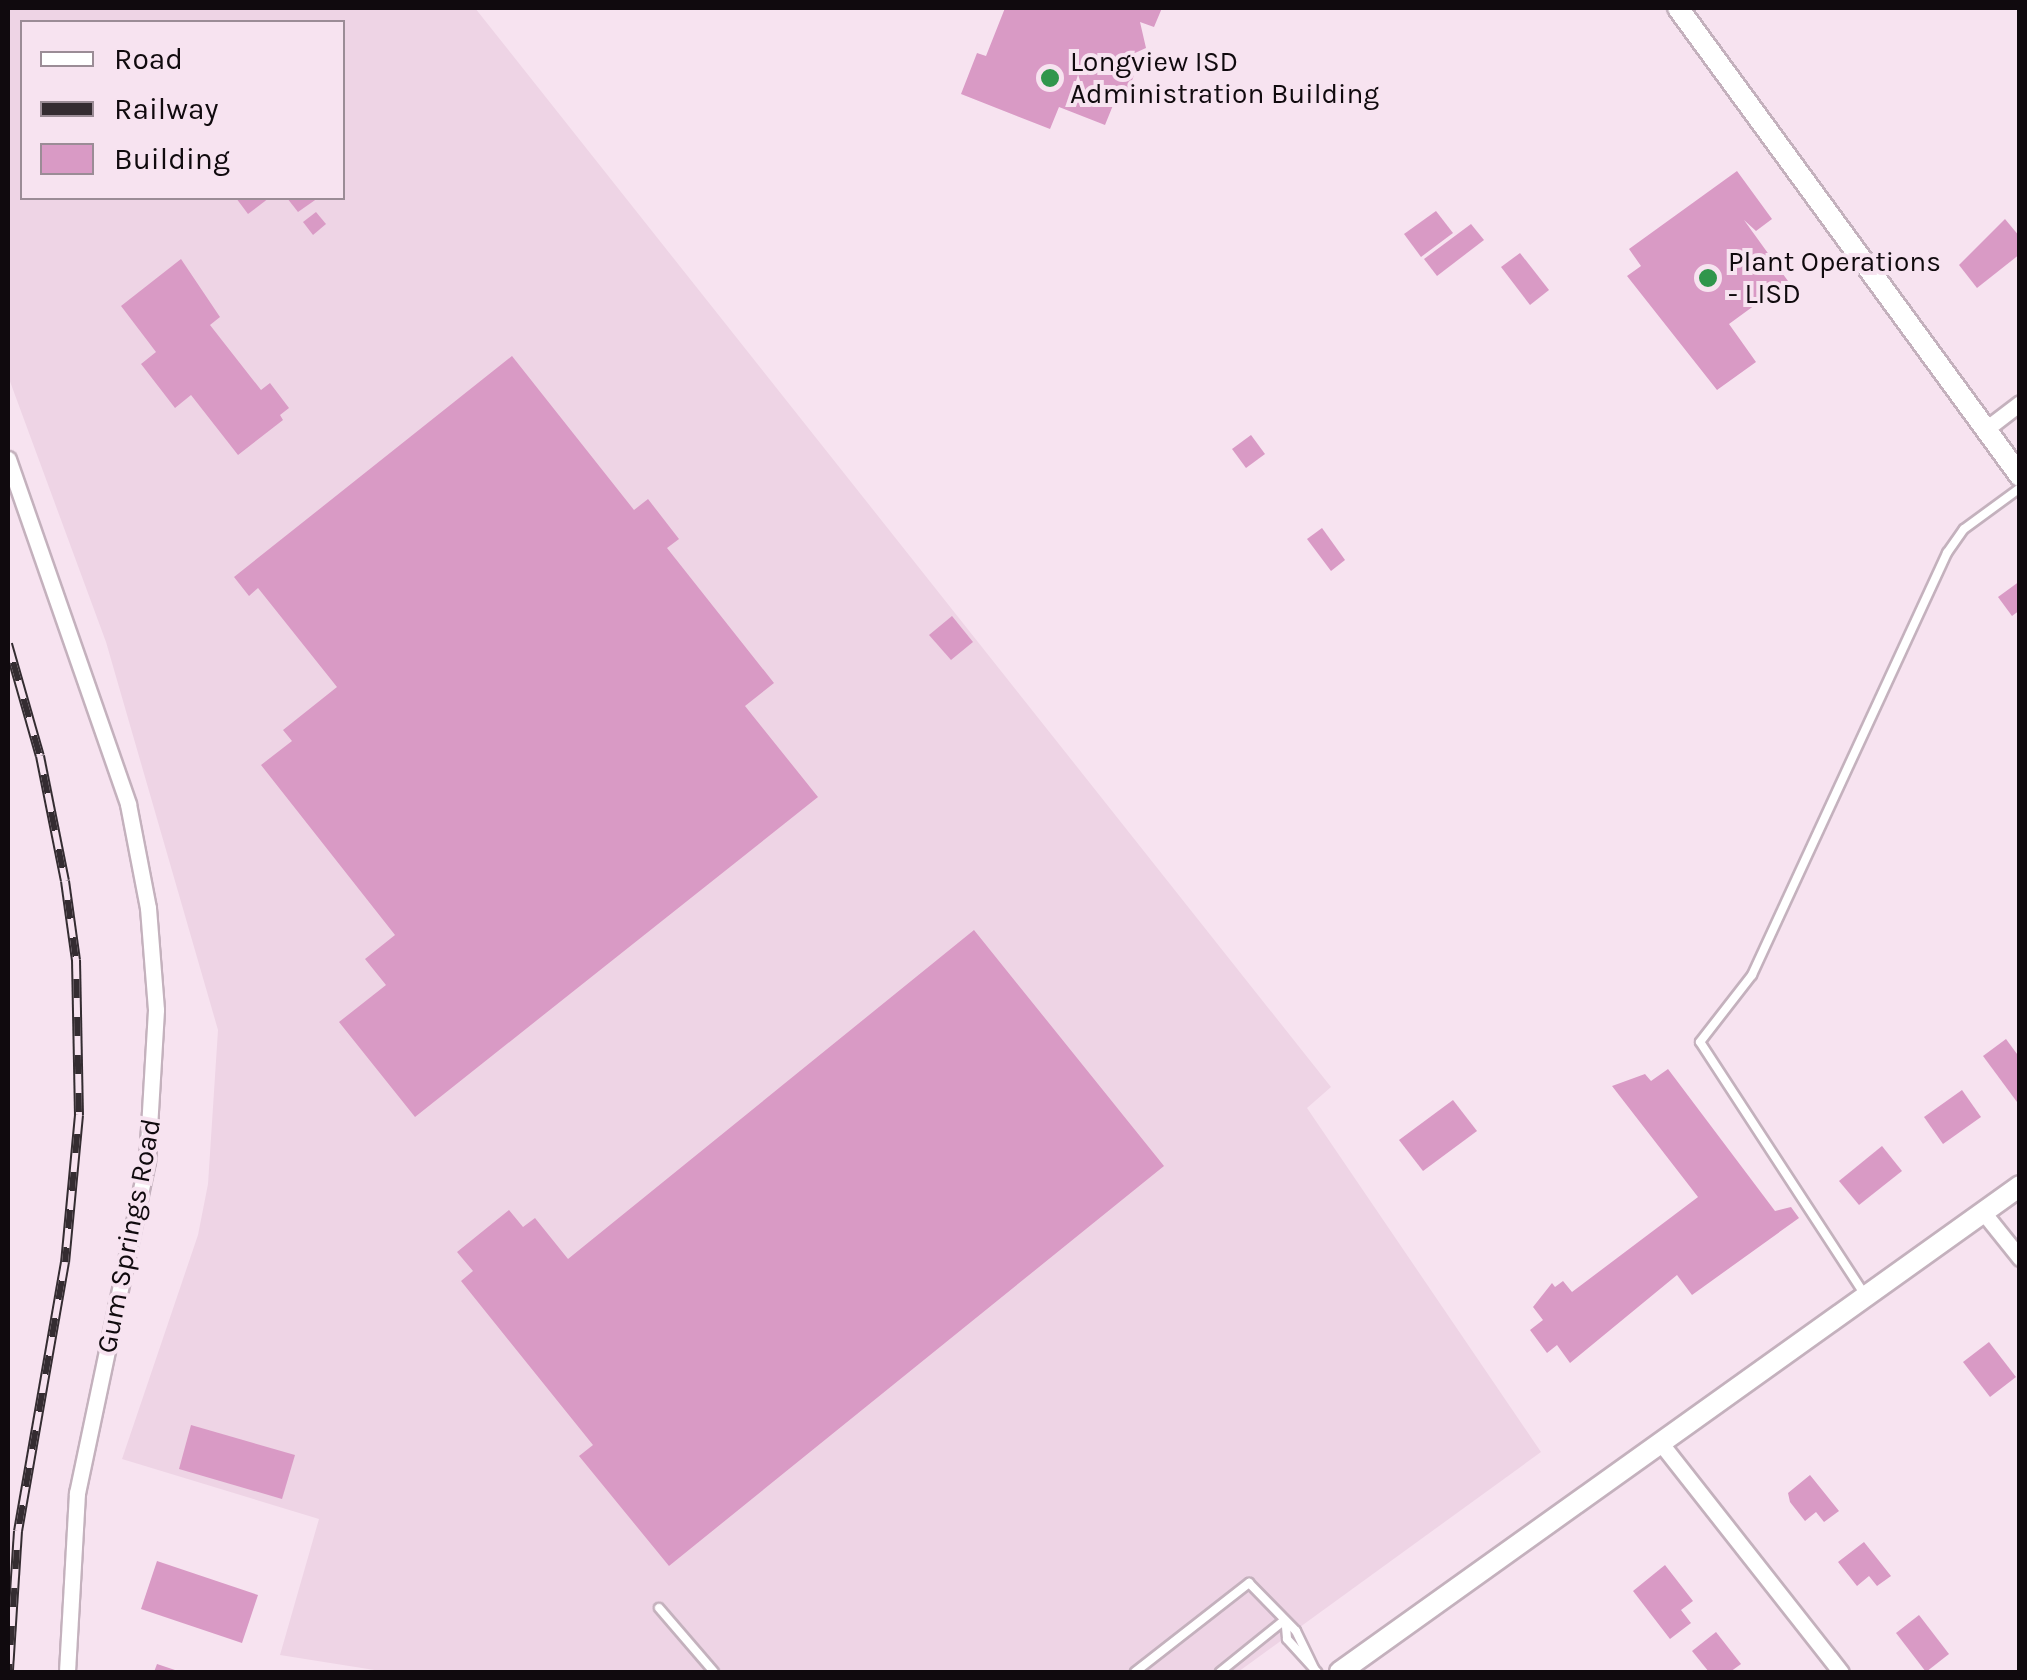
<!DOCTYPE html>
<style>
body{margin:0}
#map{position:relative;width:2027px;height:1680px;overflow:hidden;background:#f7e3f0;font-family:Karla,sans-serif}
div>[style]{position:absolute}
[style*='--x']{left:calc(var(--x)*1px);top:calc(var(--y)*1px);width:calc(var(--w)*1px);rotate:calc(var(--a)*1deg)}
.built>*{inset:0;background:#eed4e5}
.building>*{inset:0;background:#d99ac5}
.roads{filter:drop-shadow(2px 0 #c4b1bd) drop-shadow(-2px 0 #c4b1bd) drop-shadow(0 2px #c4b1bd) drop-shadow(0 -2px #c4b1bd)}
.service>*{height:8px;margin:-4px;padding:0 4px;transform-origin:4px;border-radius:4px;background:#fff}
.minor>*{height:15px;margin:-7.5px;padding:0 7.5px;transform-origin:7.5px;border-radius:7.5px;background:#fff}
.tertiary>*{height:20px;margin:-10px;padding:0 10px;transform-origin:10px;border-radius:10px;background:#fff}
.rail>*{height:10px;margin-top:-5px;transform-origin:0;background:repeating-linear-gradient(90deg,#f7e3f0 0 19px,#342c31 0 38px);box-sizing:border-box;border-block:2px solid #342c31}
.dots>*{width:28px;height:28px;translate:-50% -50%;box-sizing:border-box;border:5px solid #f7e3f0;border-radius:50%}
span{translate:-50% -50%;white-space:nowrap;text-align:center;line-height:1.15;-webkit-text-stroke:8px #f7e3f0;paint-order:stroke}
.poi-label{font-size:28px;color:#100a0e}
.left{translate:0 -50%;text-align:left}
.street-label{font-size:28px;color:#100a0e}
.frame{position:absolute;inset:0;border:10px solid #100a0e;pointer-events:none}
.legend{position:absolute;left:20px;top:20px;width:325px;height:180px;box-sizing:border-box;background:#f7e3f0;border:2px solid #9b8c96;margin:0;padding:12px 18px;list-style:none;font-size:30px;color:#100a0e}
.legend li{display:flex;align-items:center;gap:20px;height:50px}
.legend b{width:50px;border:2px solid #9b8c96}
</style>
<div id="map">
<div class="built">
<i style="clip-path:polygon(evenodd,8px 8px,475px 8px,1331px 1087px,1307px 1108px,1541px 1452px,1238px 1672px,387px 1672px,280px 1655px,319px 1519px,122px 1459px,198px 1235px,208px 1184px,218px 1030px,106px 642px,8px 376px,8px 8px,22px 22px,342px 22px,342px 198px,22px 198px,22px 22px)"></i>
</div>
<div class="building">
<i style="clip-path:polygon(1005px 8px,1033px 10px,1162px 8px,1154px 27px,1140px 22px,1146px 48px,1126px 57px,1124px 62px,1137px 67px,1128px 91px,1120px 88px,1105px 125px,1059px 107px,1050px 129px,961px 94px,977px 53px,986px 56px)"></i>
<i style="clip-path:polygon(1737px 171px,1772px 219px,1756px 231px,1744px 220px,1788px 281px,1729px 324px,1756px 362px,1717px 390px,1627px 276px,1641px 266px,1629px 249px)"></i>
<i style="clip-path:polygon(236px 198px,269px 198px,248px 214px)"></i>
<i style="clip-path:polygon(287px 198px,318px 198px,298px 212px)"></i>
<i style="clip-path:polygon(1436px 211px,1453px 233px,1421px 257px,1404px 234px)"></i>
<i style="clip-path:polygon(316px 212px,326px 224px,313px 235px,303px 222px)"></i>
<i style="clip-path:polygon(2005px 219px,2020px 237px,2020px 254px,1977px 288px,1959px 265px)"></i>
<i style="clip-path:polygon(1471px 224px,1484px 240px,1437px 276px,1424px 259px)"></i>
<i style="clip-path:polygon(1520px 253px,1549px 290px,1530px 305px,1501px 267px)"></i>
<i style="clip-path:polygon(181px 259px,220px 317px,210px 325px,261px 390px,270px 383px,289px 408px,280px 415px,283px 420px,238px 455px,191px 395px,175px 408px,141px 364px,156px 352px,121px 306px)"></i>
<i style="clip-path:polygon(512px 356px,634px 510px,648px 499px,679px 539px,667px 548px,774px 683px,745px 706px,818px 797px,415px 1117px,339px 1022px,386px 985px,365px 959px,395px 935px,261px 765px,292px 741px,283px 730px,337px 687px,258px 588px,249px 596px,234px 577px)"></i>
<i style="clip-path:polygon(1251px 435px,1265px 454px,1246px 468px,1232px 449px)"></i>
<i style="clip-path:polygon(1322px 528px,1345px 560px,1331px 571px,1307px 539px)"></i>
<i style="clip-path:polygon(2020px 581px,2020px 610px,2012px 616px,1998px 597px)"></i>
<i style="clip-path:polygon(952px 616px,973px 642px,951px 660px,929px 635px)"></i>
<i style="clip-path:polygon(974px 930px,1164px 1166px,669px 1566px,579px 1456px,593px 1445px,461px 1281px,473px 1271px,457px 1252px,509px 1210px,523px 1227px,535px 1218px,568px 1259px)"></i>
<i style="clip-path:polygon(2006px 1039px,2020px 1058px,2017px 1102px,1983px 1056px)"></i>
<i style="clip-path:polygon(1668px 1069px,1775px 1211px,1791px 1207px,1799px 1218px,1692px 1295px,1677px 1275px,1570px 1363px,1557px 1345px,1547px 1353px,1530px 1330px,1543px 1320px,1533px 1307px,1552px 1283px,1555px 1287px,1563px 1281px,1572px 1292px,1698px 1197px,1612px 1086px,1645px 1074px,1651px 1081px)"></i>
<i style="clip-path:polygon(1962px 1090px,1981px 1117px,1943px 1144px,1924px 1117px)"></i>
<i style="clip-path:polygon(1453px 1100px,1477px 1131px,1423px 1171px,1399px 1140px)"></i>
<i style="clip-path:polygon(1882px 1146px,1902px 1171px,1859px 1205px,1839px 1181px)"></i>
<i style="clip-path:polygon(1989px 1342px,2016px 1377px,1990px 1397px,1963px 1362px)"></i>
<i style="clip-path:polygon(191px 1425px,295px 1455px,282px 1499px,179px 1469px)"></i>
<i style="clip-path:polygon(1810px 1475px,1839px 1511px,1824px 1522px,1816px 1512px,1805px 1521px,1790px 1502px,1788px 1493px)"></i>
<i style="clip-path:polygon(1864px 1542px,1891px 1576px,1877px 1586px,1869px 1576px,1857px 1586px,1838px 1562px)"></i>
<i style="clip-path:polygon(157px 1561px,258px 1595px,242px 1643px,141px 1609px)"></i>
<i style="clip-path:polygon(1665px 1565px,1693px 1601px,1681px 1610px,1691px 1623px,1670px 1639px,1633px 1591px)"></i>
<i style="clip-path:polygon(1919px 1615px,1949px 1654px,1926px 1672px,1896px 1633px)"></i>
<i style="clip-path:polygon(1716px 1632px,1741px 1664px,1730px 1672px,1709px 1672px,1692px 1651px)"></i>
<i style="clip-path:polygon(157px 1664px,181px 1672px,154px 1672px)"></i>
</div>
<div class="roads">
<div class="service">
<i style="--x:1865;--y:1295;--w:302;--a:-123.1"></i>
<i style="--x:1700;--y:1042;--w:85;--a:-52.2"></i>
<i style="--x:1752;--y:975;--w:465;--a:-65.2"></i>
<i style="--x:1947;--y:553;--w:29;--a:-55"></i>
<i style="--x:1964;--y:529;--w:69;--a:-36.2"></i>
<i style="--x:659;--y:1608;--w:84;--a:49.3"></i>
<i style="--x:1286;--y:1627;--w:12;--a:85"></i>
<i style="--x:1287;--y:1639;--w:45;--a:47.7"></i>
<i style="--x:1135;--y:1672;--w:145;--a:-38"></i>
<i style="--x:1249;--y:1583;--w:67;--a:45.6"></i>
<i style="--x:1296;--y:1631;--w:41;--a:64.1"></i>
<i style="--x:1220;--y:1672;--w:80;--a:-38.9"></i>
</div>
<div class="minor">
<i style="--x:1986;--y:429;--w:43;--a:-37.4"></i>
<i style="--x:8;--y:459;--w:365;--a:70.8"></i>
<i style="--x:128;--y:804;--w:106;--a:79.1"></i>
<i style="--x:148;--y:908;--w:102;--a:85.5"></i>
<i style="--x:156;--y:1010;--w:151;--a:93.4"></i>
<i style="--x:147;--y:1161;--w:339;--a:101.9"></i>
<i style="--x:77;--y:1493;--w:179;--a:93.2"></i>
<i style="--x:1983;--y:1212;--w:59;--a:51.2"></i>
<i style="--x:1659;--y:1441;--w:294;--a:51.8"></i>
</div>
<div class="tertiary">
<i style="--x:1678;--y:8;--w:580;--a:53.84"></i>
<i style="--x:1340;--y:1672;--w:836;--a:-35.55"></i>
</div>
</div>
<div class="rail">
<i style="--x:8;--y:644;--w:116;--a:74.1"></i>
<i style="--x:40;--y:756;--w:127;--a:78.7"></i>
<i style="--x:65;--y:881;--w:80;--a:82.1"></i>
<i style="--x:76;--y:960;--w:155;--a:88.9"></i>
<i style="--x:79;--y:1115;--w:148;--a:95.4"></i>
<i style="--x:65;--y:1262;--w:273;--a:99.9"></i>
<i style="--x:18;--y:1531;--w:141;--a:93.7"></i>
</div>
<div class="dots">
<i style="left:1050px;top:78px;background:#30964c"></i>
<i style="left:1708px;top:278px;background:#30964c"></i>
</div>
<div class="poi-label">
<span class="left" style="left:1070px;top:78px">Longview ISD<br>Administration Building</span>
<span class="left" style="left:1728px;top:278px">Plant Operations<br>- LISD</span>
</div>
<div class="street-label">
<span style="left:129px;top:1236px;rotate:-79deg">Gum Springs Road</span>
</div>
<div class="frame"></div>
<ul class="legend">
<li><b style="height:12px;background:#fff"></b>Road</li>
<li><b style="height:12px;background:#342c31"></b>Railway</li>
<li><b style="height:28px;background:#d99ac5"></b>Building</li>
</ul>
</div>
